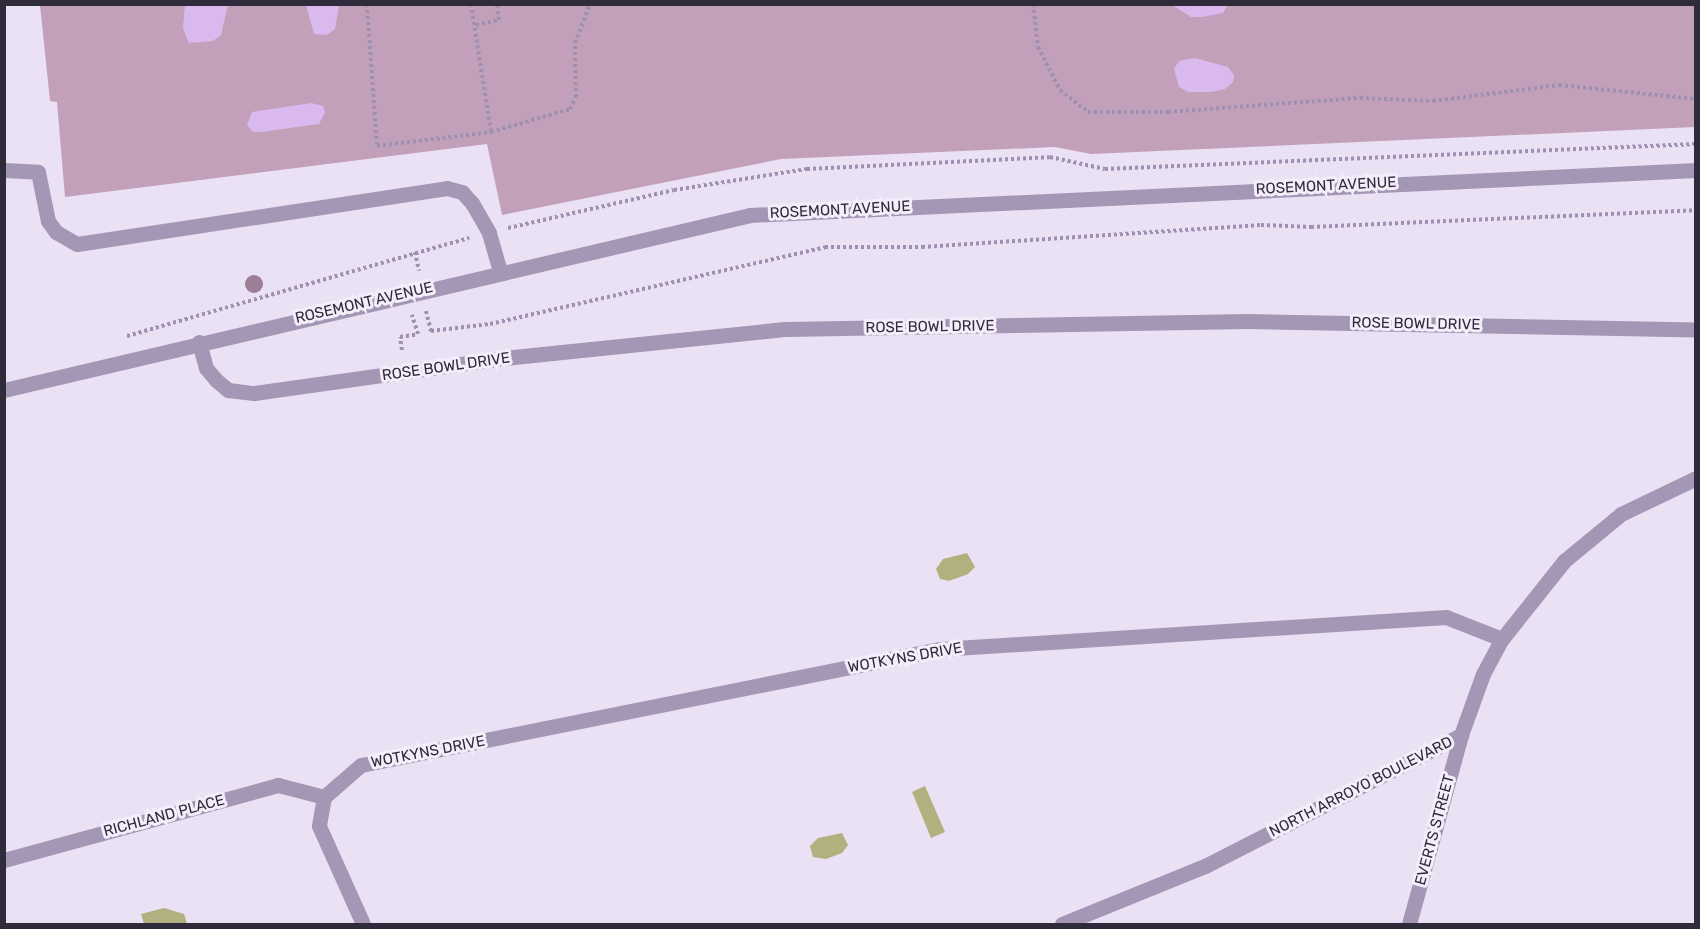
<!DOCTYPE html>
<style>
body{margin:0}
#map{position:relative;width:1700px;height:929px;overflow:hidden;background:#eae1f4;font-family:Rubik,sans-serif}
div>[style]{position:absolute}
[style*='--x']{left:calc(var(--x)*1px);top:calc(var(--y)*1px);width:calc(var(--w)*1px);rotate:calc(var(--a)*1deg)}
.green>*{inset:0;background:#c3a0b9}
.sand>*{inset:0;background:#d9b9ee}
.water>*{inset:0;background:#b1b180}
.path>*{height:4px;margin-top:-2px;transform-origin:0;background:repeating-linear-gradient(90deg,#9d90b0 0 3px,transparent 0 6px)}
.minor>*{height:15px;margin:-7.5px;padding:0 7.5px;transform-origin:7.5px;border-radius:7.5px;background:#a497b5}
.trees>*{width:18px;height:18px;margin:-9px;border-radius:50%;background:#9a7f97}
span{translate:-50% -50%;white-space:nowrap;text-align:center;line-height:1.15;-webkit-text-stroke:6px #f4eefb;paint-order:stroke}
.street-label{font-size:15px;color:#2f2b3b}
.frame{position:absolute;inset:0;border:6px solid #2f2b3b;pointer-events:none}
</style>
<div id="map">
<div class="green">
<i style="clip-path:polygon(40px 5px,1695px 5px,1695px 127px,1091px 154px,1055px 147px,781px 159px,502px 215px,487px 144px,65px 197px,57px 102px,50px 101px)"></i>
</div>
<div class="sand">
<i style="clip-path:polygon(1228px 4px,1223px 13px,1202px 17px,1191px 17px,1172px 5px)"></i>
<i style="clip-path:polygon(185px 5px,228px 5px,221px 35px,213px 41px,189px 43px,183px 28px)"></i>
<i style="clip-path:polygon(306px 5px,339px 5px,335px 29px,327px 35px,314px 34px)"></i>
<i style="clip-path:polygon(1195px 58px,1228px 67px,1234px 75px,1233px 82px,1225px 89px,1211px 92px,1188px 92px,1179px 87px,1174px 69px,1179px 61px)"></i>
<i style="clip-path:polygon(311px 103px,323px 106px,325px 112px,319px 124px,261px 132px,253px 132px,247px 125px,252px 112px)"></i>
</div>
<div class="water">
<i style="clip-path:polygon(967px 553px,975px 567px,968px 574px,949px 581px,940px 579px,936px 569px,943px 559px)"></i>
<i style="clip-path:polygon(925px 786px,945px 832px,931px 838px,912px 792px)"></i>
<i style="clip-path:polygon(842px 833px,848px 845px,842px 853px,826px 859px,813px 857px,810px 846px,818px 838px)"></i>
<i style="clip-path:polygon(164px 908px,184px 914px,187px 924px,144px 924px,141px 914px)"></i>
</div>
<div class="path">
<i style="--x:367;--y:4;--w:142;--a:86"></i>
<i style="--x:377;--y:146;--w:115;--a:-7"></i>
<i style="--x:491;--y:132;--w:82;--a:-16.2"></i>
<i style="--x:570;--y:109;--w:13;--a:-63"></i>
<i style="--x:576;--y:97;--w:54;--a:-91.1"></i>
<i style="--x:575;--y:43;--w:42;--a:-69"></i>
<i style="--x:471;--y:4;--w:130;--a:81.1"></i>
<i style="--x:1033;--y:4;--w:43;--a:83.4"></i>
<i style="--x:1038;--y:47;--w:48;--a:62.9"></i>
<i style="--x:1060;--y:90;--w:36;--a:38"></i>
<i style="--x:1088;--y:112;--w:80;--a:0"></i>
<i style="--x:1168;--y:112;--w:193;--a:-4.2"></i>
<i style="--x:1360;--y:98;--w:73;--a:2.4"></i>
<i style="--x:1433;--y:101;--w:127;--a:-7.2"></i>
<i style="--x:1559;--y:85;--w:138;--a:5.8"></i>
<i style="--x:476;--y:25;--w:24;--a:-12"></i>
<i style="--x:499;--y:20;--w:16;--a:-97"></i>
<i style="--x:508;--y:228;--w:170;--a:-12.9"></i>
<i style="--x:674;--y:190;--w:135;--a:-9"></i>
<i style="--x:807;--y:169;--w:243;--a:-2.8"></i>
<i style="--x:1050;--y:157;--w:56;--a:12.3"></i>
<i style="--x:1105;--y:169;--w:592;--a:-2.42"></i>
<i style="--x:415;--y:252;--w:19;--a:78"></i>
<i style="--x:426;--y:311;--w:21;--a:76"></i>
<i style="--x:431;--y:331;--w:59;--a:-6.8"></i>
<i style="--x:490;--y:324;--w:344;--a:-12.9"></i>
<i style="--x:825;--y:247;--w:97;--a:0"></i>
<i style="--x:922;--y:247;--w:340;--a:-3.7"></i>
<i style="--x:1261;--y:225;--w:50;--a:2.3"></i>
<i style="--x:1311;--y:227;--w:385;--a:-2.5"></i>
<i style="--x:127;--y:336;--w:356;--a:-16"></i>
<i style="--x:402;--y:350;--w:13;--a:-99"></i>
<i style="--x:400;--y:337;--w:18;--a:-9"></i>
<i style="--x:418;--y:334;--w:20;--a:-108"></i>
</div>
<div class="minor">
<i style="--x:4;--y:170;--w:34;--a:3"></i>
<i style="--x:38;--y:172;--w:50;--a:78.5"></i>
<i style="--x:48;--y:221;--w:14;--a:54"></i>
<i style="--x:56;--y:232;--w:24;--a:30"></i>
<i style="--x:77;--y:244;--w:374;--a:-8.6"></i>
<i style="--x:447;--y:188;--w:16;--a:15"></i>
<i style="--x:462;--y:192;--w:15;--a:48"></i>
<i style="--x:472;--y:203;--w:34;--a:60"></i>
<i style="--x:489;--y:233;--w:40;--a:74"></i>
<i style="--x:199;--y:342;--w:27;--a:75"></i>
<i style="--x:206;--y:368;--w:16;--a:50"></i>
<i style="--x:216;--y:380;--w:16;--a:40"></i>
<i style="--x:228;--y:390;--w:26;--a:7"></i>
<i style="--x:254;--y:393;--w:252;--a:-8"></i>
<i style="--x:504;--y:358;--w:282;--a:-5.9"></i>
<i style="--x:785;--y:329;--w:462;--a:-1"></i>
<i style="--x:1247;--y:321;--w:449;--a:1.1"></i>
<i style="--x:4;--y:390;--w:766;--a:-13.2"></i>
<i style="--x:750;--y:215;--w:947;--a:-2.72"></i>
<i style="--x:324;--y:797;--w:49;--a:-40.9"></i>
<i style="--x:361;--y:765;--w:591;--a:-11.33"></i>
<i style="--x:940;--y:649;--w:507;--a:-3.62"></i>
<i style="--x:1446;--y:617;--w:60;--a:21.4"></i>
<i style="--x:324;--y:797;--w:29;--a:100"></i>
<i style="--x:319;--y:826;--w:107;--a:65.8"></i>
<i style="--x:4;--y:860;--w:284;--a:-15.3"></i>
<i style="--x:278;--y:785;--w:48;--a:14.6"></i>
<i style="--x:1062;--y:924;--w:154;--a:-22.1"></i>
<i style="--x:1205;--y:866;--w:288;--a:-27.1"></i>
<i style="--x:1409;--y:924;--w:196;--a:-74.6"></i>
<i style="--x:1461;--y:735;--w:65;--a:-70.2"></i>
<i style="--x:1483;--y:674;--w:40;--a:-62"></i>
<i style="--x:1502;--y:639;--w:100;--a:-51.5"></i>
<i style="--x:1564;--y:561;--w:74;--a:-39.5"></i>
<i style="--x:1621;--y:514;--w:83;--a:-25.6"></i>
</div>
<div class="trees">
<i style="left:254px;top:284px"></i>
</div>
<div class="street-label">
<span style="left:1326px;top:186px;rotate:-3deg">ROSEMONT AVENUE</span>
<span style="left:840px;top:210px;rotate:-3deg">ROSEMONT AVENUE</span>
<span style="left:364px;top:303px;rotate:-13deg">ROSEMONT AVENUE</span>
<span style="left:1416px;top:324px;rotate:1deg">ROSE BOWL DRIVE</span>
<span style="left:930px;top:327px;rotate:-1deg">ROSE BOWL DRIVE</span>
<span style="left:446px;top:367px;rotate:-8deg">ROSE BOWL DRIVE</span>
<span style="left:905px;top:658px;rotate:-10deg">WOTKYNS DRIVE</span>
<span style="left:428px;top:752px;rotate:-11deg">WOTKYNS DRIVE</span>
<span style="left:1361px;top:787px;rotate:-27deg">NORTH ARROYO BOULEVARD</span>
<span style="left:164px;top:816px;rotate:-15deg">RICHLAND PLACE</span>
<span style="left:1435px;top:830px;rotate:-75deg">EVERTS STREET</span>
</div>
<div class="frame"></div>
</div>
